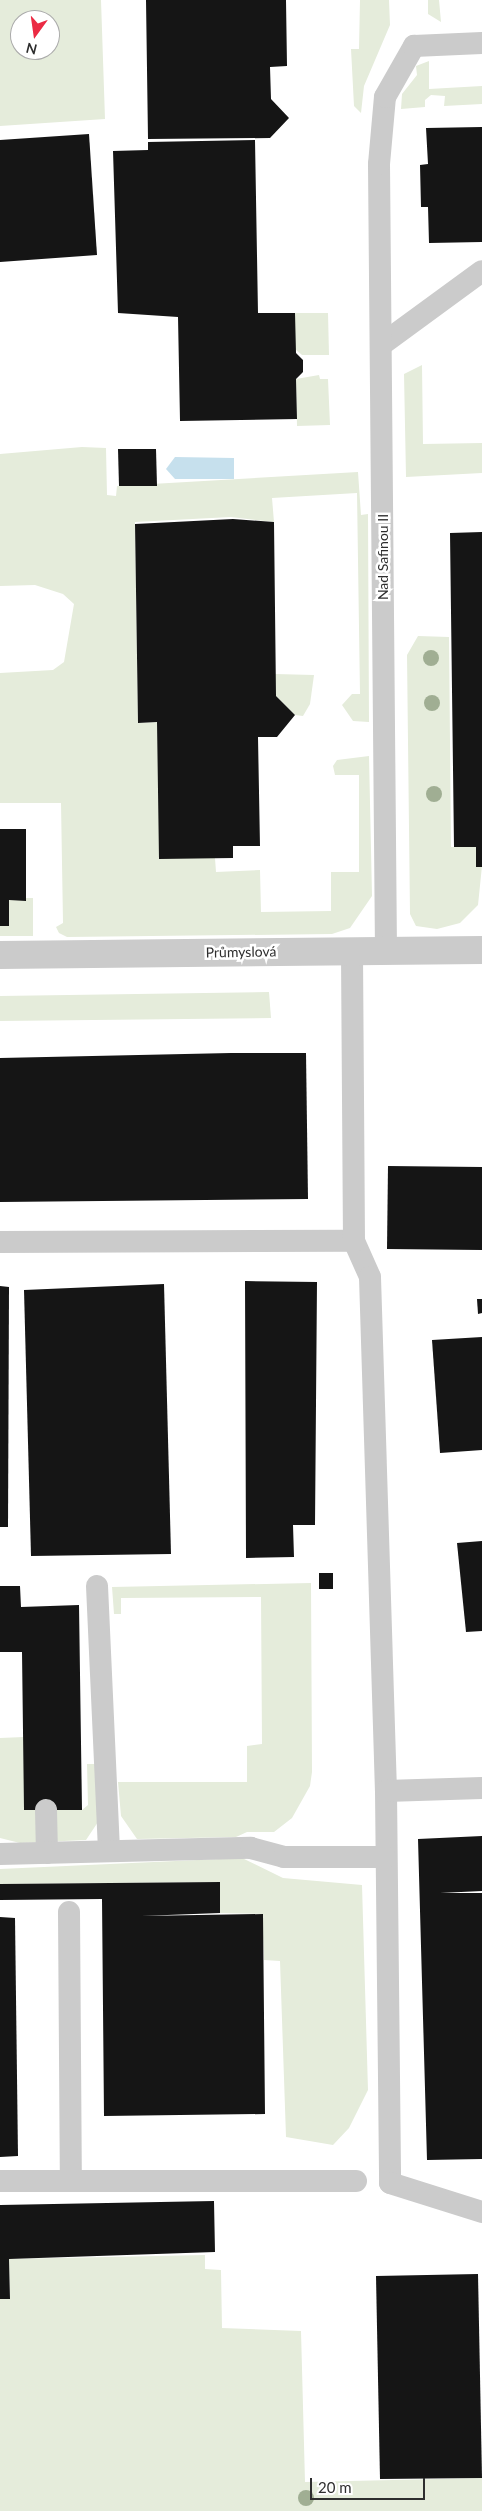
<!DOCTYPE html>
<meta charset="utf-8">
<style>
body{margin:0}
#map{position:relative;width:482px;height:2511px;overflow:hidden;background:#fff;font-family:Lato,sans-serif}
div>[style]{position:absolute}
[style*='--x']{left:calc(var(--x)*1px);top:calc(var(--y)*1px);width:calc(var(--w)*1px);rotate:calc(var(--a)*1deg)}
.green>*{inset:0;background:#e5ecdb}
.water>*{inset:0;background:#c6e0ed}
.building>*{inset:0;background:#151515}
.lane>*{height:22px;margin:-11px;padding:0 11px;transform-origin:11px;border-radius:11px;background:#cbcbcb}
.street>*{height:28px;margin:-14px;padding:0 14px;transform-origin:14px;border-radius:14px;background:#cbcbcb}
.trees>*{width:16px;height:16px;margin:-8px;border-radius:50%;background:#a0ae93}
span{translate:-50% -50%;white-space:nowrap;text-align:center;line-height:1.15;-webkit-text-stroke:5px #fff;paint-order:stroke}
.street-label{font-size:14px;color:#2e2e2e}
.north{position:absolute;left:10px;top:10px;width:50px;height:50px;box-sizing:border-box;background:#fff;border:1px solid #ababab;border-radius:50%;rotate:194deg;font-size:14px;font-weight:700;line-height:20px;text-align:center;color:#2e2e2e}
.north::after{content:'';display:block;margin:auto;width:18px;height:22px;background:#eb2a43;clip-path:polygon(50% 0,100% 100%,50% 72%,0 100%)}
.scale{position:absolute;left:310px;top:2478px;width:115px;height:22px;box-sizing:border-box;border:2px solid #2e2e2e;border-top:0;padding-left:6px;font-size:15px;line-height:18px;white-space:nowrap;color:#2e2e2e;-webkit-text-stroke:4px #fff;paint-order:stroke}
</style>
<div id="map">
<div class="green">
<i style="clip-path:polygon(evenodd,0 0,101px 0,105px 119px,0 126px,0 0,20px 20px,50px 20px,50px 50px,20px 50px,20px 20px)"></i>
<i style="clip-path:polygon(360px 0,389px 0,390px 25px,364px 86px,361px 113px,354px 106px,351px 49px,359px 49px)"></i>
<i style="clip-path:polygon(428px 0,439px 0,441px 22px,428px 14px)"></i>
<i style="clip-path:polygon(429px 61px,429px 89px,482px 86px,482px 104px,444px 106px,445px 96px,431px 95px,425px 100px,425px 107px,401px 109px,402px 94px,417px 75px,416px 66px)"></i>
<i style="clip-path:polygon(295px 313px,328px 313px,329px 355px,302px 355px,295px 349px)"></i>
<i style="clip-path:polygon(422px 365px,423px 444px,482px 443px,482px 473px,406px 477px,404px 374px)"></i>
<i style="clip-path:polygon(319px 375px,320px 379px,328px 379px,330px 425px,297px 426px,296px 379px)"></i>
<i style="clip-path:polygon(82px 447px,106px 448px,107px 495px,116px 496px,117px 486px,358px 472px,361px 515px,368px 514px,369px 722px,353px 721px,342px 705px,352px 694px,360px 694px,357px 493px,272px 498px,274px 522px,231px 517px,135px 522px,138px 723px,157px 722px,215px 858px,216px 872px,260px 870px,261px 912px,331px 911px,331px 872px,359px 872px,359px 775px,335px 775px,333px 766px,337px 760px,369px 756px,372px 896px,350px 928px,332px 934px,67px 937px,59px 933px,56px 927px,63px 923px,61px 803px,0 803px,0 673px,53px 670px,64px 662px,74px 604px,63px 594px,35px 585px,0 586px,0 454px)"></i>
<i style="clip-path:polygon(418px 636px,449px 637px,451px 847px,476px 847px,476px 867px,482px 866px,478px 905px,460px 923px,437px 929px,416px 926px,410px 914px,407px 655px)"></i>
<i style="clip-path:polygon(275px 674px,314px 675px,310px 704px,303px 716px,295px 715px,276px 696px)"></i>
<i style="clip-path:polygon(9px 898px,33px 898px,33px 936px,0 936px,0 926px,9px 926px)"></i>
<i style="clip-path:polygon(269px 992px,271px 1018px,0 1021px,0 996px)"></i>
<i style="clip-path:polygon(311px 1583px,312px 1772px,310px 1786px,292px 1818px,274px 1832px,247px 1832px,236px 1837px,137px 1839px,121px 1816px,118px 1782px,247px 1782px,247px 1746px,262px 1744px,261px 1597px,121px 1598px,121px 1614px,114px 1614px,112px 1587px)"></i>
<i style="clip-path:polygon(24px 1737px,82px 1810px,88px 1805px,87px 1764px,101px 1764px,98px 1822px,86px 1840px,20px 1843px,0 1838px,0 1738px)"></i>
<i style="clip-path:polygon(242px 1858px,283px 1878px,362px 1885px,368px 2090px,349px 2128px,333px 2145px,286px 2137px,280px 1961px,264px 1960px,262px 1914px,220px 1913px,219px 1882px,0 1884px,0 1869px)"></i>
<i style="clip-path:polygon(205px 2255px,205px 2269px,221px 2270px,222px 2328px,301px 2331px,305px 2482px,482px 2478px,482px 2511px,0 2511px,0 2299px,10px 2298px,9px 2259px)"></i>
</div>
<div class="water">
<i style="clip-path:polygon(175px 457px,234px 458px,234px 479px,175px 479px,166px 469px)"></i>
</div>
<div class="building">
<i style="clip-path:polygon(146px 0,286px 0,287px 66px,270px 67px,271px 99px,289px 118px,270px 138px,148px 139px)"></i>
<i style="clip-path:polygon(482px 127px,482px 242px,429px 243px,428px 207px,421px 207px,420px 165px,428px 164px,426px 128px)"></i>
<i style="clip-path:polygon(89px 134px,97px 255px,0 262px,0 140px)"></i>
<i style="clip-path:polygon(255px 140px,258px 313px,295px 313px,296px 353px,303px 360px,303px 372px,296px 379px,297px 419px,180px 421px,178px 317px,118px 313px,113px 151px,148px 150px,148px 142px)"></i>
<i style="clip-path:polygon(118px 449px,156px 449px,157px 486px,119px 486px)"></i>
<i style="clip-path:polygon(233px 519px,274px 522px,276px 696px,295px 715px,277px 737px,258px 737px,260px 846px,233px 846px,233px 858px,159px 859px,157px 722px,138px 723px,135px 524px)"></i>
<i style="clip-path:polygon(482px 532px,482px 867px,476px 867px,476px 847px,454px 847px,450px 533px)"></i>
<i style="clip-path:polygon(0 829px,26px 829px,26px 901px,9px 900px,9px 926px,0 926px)"></i>
<i style="clip-path:polygon(231px 1053px,306px 1053px,308px 1199px,0 1202px,0 1058px)"></i>
<i style="clip-path:polygon(388px 1166px,482px 1167px,482px 1250px,387px 1249px)"></i>
<i style="clip-path:polygon(245px 1281px,317px 1282px,315px 1525px,293px 1525px,294px 1557px,246px 1558px)"></i>
<i style="clip-path:polygon(164px 1284px,171px 1554px,31px 1556px,24px 1290px)"></i>
<i style="clip-path:polygon(0 1286px,9px 1287px,8px 1527px,0 1527px)"></i>
<i style="clip-path:polygon(477px 1299px,482px 1299px,482px 1313px,478px 1314px)"></i>
<i style="clip-path:polygon(482px 1337px,482px 1450px,440px 1453px,432px 1340px)"></i>
<i style="clip-path:polygon(482px 1541px,482px 1631px,466px 1632px,457px 1543px)"></i>
<i style="clip-path:polygon(319px 1573px,333px 1573px,333px 1589px,319px 1589px)"></i>
<i style="clip-path:polygon(0 1586px,20px 1586px,21px 1607px,79px 1605px,82px 1810px,24px 1810px,22px 1652px,0 1652px)"></i>
<i style="clip-path:polygon(482px 1836px,482px 1891px,440px 1893px,482px 1893px,482px 2159px,427px 2160px,418px 1839px)"></i>
<i style="clip-path:polygon(220px 1882px,220px 1913px,141px 1916px,263px 1914px,265px 2114px,104px 2116px,102px 1899px,0 1900px,0 1884px)"></i>
<i style="clip-path:polygon(0 1917px,15px 1918px,18px 2156px,0 2157px)"></i>
<i style="clip-path:polygon(214px 2201px,215px 2252px,9px 2259px,10px 2299px,0 2299px,0 2205px)"></i>
<i style="clip-path:polygon(478px 2274px,482px 2478px,380px 2479px,376px 2276px)"></i>
</div>
<div class="lane">
<i style="--x:381;--y:345;--w:125;--a:-36.2"></i>
<i style="--x:386;--y:951;--w:787;--a:-90.51"></i>
<i style="--x:379;--y:164;--w:67;--a:-84.9"></i>
<i style="--x:385;--y:97;--w:59;--a:-60.4"></i>
<i style="--x:414;--y:46;--w:68;--a:-2.5"></i>
<i style="--x:354;--y:1241;--w:39;--a:66"></i>
<i style="--x:370;--y:1277;--w:514;--a:88.22"></i>
<i style="--x:386;--y:1791;--w:392;--a:89.4"></i>
<i style="--x:390;--y:2183;--w:96;--a:17.5"></i>
<i style="--x:0;--y:1242;--w:354;--a:-0.2"></i>
<i style="--x:354;--y:1241;--w:290;--a:-90.4"></i>
<i style="--x:97;--y:1586;--w:264;--a:87.4"></i>
<i style="--x:386;--y:1791;--w:96;--a:-1.8"></i>
<i style="--x:46;--y:1810;--w:43;--a:88.7"></i>
<i style="--x:0;--y:1854;--w:251;--a:-1.4"></i>
<i style="--x:251;--y:1848;--w:34;--a:15"></i>
<i style="--x:284;--y:1857;--w:101;--a:0"></i>
<i style="--x:69;--y:1912;--w:269;--a:89.6"></i>
<i style="--x:0;--y:2181;--w:356;--a:0"></i>
</div>
<div class="street">
<i style="--x:0;--y:955;--w:482;--a:-0.6"></i>
</div>
<div class="trees">
<i style="left:431px;top:658px"></i>
<i style="left:432px;top:703px"></i>
<i style="left:434px;top:794px"></i>
<i style="left:306px;top:2498px"></i>
</div>
<div class="street-label">
<span style="left:383px;top:557px;rotate:-90deg">Nad Safinou II</span>
<span style="left:241px;top:952px;rotate:-1deg">Průmyslová</span>
</div>
<div class="north">N</div>
<div class="scale">20 m</div>
</div>
